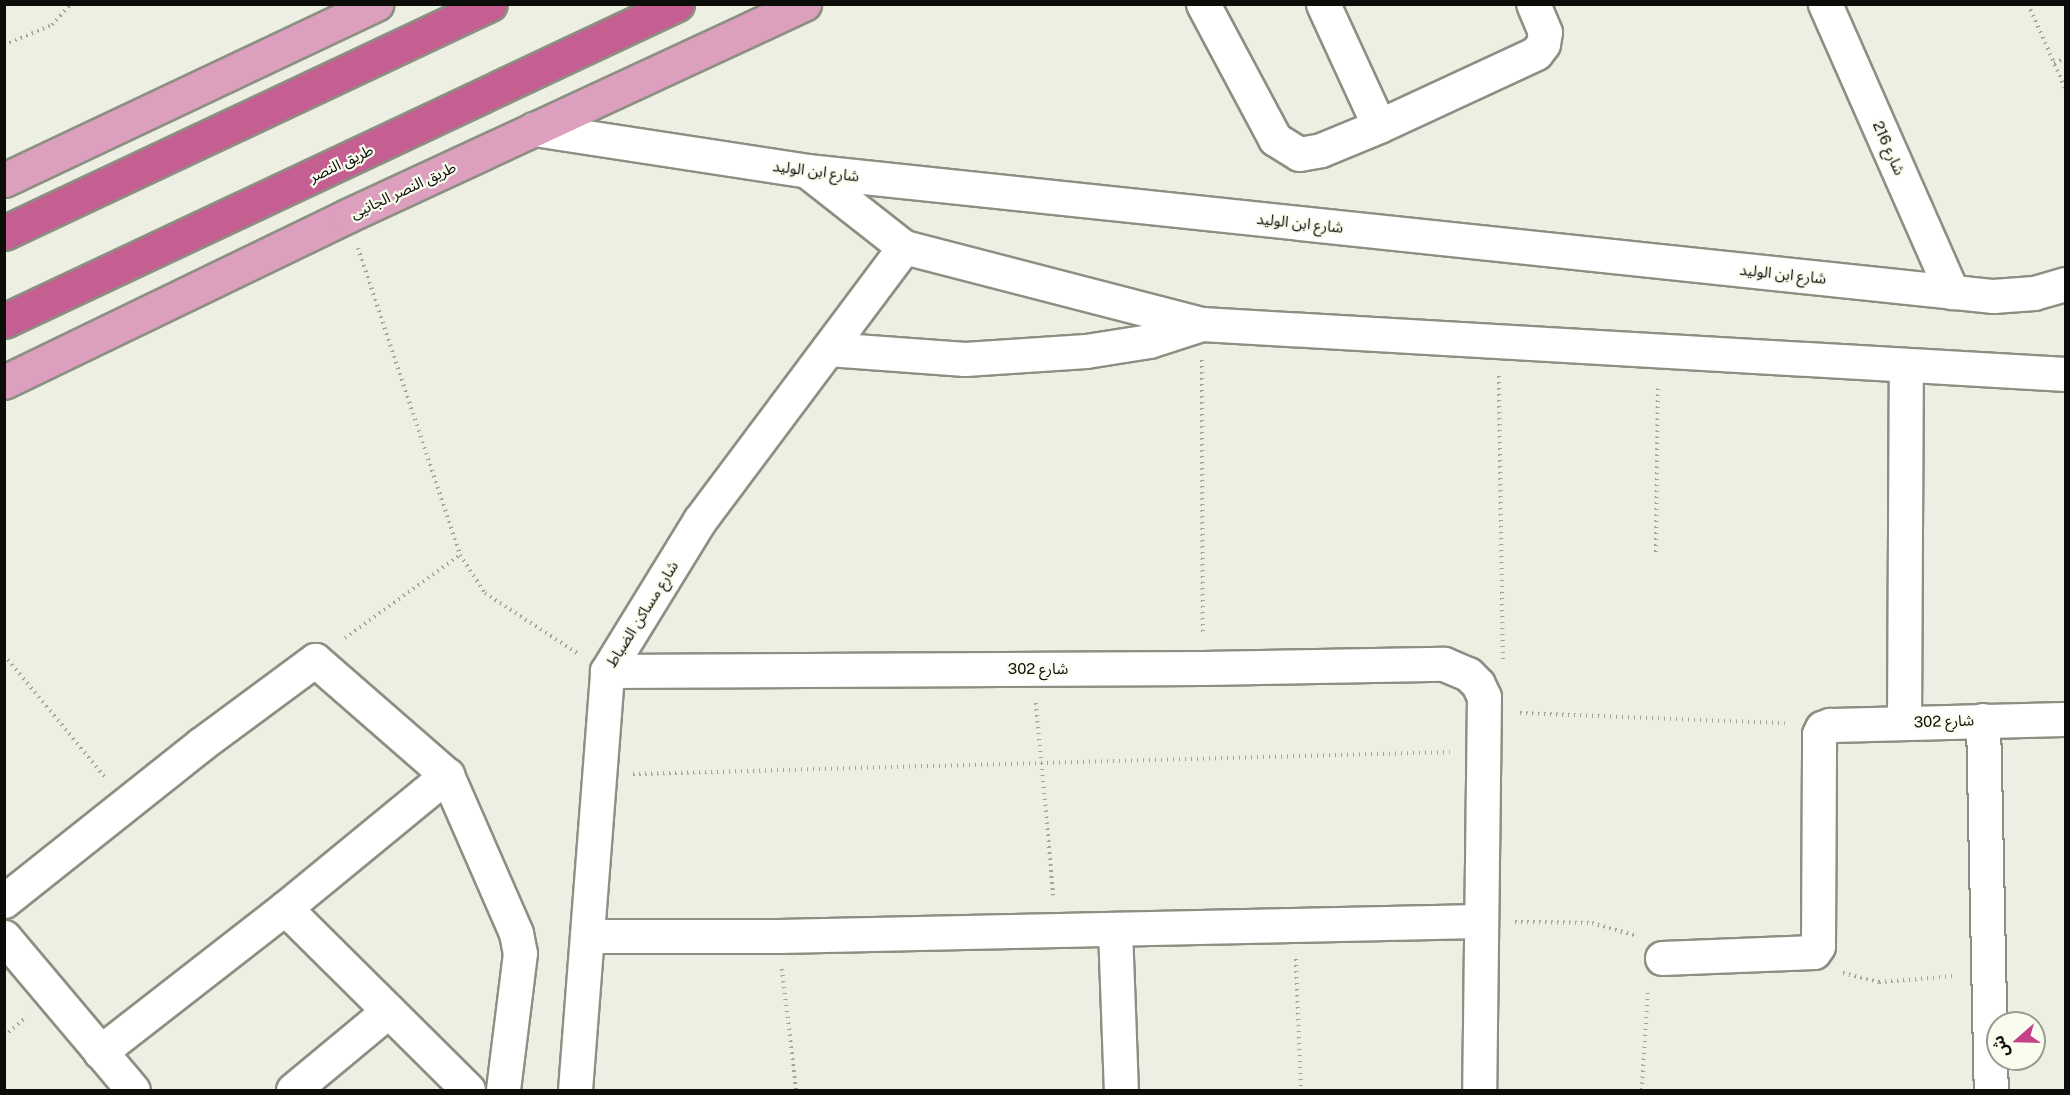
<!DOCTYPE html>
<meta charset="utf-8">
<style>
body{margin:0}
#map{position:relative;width:2070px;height:1095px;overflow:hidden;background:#ecefe1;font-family:"Public Sans","Noto Sans Arabic",sans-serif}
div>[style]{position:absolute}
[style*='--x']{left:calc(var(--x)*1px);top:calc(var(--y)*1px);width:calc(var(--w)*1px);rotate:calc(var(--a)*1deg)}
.path>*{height:4px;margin-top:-2px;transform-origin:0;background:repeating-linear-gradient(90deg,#a2a59a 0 1.5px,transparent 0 6px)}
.roads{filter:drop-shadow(2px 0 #8c8f82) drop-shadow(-2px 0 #8c8f82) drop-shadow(0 2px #8c8f82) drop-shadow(0 -2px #8c8f82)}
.minor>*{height:33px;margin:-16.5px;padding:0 16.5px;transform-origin:16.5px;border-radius:16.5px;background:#fff}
.major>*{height:33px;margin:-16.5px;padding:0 16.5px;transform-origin:16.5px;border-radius:16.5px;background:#dc9fbd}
.highway>*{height:33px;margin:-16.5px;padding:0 16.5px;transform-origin:16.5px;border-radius:16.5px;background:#c55f91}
span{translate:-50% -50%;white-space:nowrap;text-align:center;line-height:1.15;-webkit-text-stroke:4.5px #f9fdee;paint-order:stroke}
.street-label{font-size:15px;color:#0c0d08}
.frame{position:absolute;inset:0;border:6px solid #0c0d08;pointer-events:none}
.north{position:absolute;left:1986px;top:1011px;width:60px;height:60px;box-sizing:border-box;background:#f9fdee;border:2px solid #9a9d92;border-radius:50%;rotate:250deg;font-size:16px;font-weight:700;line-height:24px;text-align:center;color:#0c0d08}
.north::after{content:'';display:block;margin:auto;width:21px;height:27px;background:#c64288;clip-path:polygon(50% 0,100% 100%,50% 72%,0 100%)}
</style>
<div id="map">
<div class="path">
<i style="--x:2028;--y:4;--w:94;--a:66.2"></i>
<i style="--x:4;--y:45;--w:52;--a:-22.6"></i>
<i style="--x:52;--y:25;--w:28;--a:-48"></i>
<i style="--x:2054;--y:63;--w:13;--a:-23"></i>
<i style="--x:358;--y:248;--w:324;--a:71.6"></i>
<i style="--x:460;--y:555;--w:45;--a:56.7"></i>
<i style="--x:485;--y:593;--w:110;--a:33.1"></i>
<i style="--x:1202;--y:360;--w:274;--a:89.8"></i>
<i style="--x:1499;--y:376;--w:283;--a:89.2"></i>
<i style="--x:1656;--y:552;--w:167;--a:-89.3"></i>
<i style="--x:345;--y:638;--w:142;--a:-35.8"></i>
<i style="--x:4;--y:655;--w:158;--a:50.4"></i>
<i style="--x:1036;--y:703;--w:193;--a:84.9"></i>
<i style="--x:1520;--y:713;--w:265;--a:2.2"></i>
<i style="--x:633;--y:774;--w:817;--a:-1.54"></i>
<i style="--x:1515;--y:922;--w:77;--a:0.7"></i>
<i style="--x:1592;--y:923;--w:47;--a:16.1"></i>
<i style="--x:1296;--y:959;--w:131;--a:87.8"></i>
<i style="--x:782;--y:969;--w:122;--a:83.4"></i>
<i style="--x:1843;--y:973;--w:37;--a:14"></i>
<i style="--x:1879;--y:982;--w:75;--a:-4.6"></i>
<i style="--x:4;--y:1036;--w:30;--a:-40"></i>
<i style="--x:1642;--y:1090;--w:101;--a:-86.6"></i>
</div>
<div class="roads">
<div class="minor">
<i style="--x:1203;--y:4;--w:153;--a:61.9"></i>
<i style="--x:1275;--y:139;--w:28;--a:32"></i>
<i style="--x:1299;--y:154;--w:22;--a:-10"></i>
<i style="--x:1321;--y:150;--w:63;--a:-22.5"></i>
<i style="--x:1379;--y:126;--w:173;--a:-24.9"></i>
<i style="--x:1536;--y:53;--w:11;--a:-52"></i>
<i style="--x:1543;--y:44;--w:12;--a:-81"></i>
<i style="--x:1545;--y:32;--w:30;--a:-113"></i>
<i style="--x:1323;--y:4;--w:134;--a:65.3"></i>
<i style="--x:1825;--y:4;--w:315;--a:66.2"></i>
<i style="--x:534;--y:129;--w:276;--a:8.7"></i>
<i style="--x:807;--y:171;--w:1193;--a:6.02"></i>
<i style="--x:1993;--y:296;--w:41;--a:-4.2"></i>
<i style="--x:2034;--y:293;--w:33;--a:-16"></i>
<i style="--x:807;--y:171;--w:123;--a:38.1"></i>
<i style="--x:904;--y:247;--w:308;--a:14.5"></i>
<i style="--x:1202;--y:324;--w:865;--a:3.31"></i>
<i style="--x:828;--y:349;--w:137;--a:4.2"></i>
<i style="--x:965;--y:359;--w:121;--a:-3.8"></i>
<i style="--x:1086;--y:351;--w:64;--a:-9"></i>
<i style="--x:1149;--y:341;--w:56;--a:-17.8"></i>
<i style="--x:607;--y:671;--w:596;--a:-0.29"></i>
<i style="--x:1203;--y:668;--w:241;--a:-1"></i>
<i style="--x:1444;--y:664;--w:26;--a:23"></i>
<i style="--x:1468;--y:674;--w:14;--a:45"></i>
<i style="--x:1478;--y:684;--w:14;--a:65"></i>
<i style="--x:1484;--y:697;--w:393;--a:90.7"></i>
<i style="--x:1983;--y:720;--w:370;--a:88.8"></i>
<i style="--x:1904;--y:723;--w:358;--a:-89.7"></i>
<i style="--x:4;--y:901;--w:251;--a:-38.5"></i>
<i style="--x:200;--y:745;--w:143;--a:-36.5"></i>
<i style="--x:315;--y:660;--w:175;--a:41.1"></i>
<i style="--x:447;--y:775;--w:172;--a:66.4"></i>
<i style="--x:516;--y:933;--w:20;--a:79"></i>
<i style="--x:520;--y:953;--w:138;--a:97.1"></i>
<i style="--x:285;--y:908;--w:258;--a:44.8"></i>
<i style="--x:1115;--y:929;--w:161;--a:87.9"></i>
<i style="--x:587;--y:936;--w:191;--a:0"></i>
<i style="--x:778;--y:936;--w:703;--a:-1.22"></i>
<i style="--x:4;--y:937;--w:200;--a:49.9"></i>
<i style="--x:1662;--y:958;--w:152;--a:-2.3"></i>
<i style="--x:1814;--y:952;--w:7;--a:-56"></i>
<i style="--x:1818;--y:946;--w:212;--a:-89.7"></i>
<i style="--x:1819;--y:734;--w:7;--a:-63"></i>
<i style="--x:1822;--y:728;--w:9;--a:-21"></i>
<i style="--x:1830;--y:725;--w:236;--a:-1.5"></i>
<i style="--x:100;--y:1052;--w:234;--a:-37.9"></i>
<i style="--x:285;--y:908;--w:210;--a:-39.4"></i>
<i style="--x:293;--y:1090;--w:124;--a:-39.7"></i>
<i style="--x:575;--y:1090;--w:420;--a:-85.6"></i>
<i style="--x:607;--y:671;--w:177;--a:-58.4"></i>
<i style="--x:700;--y:520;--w:341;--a:-53.2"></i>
</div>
<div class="major">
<i style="--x:4;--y:180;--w:412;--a:-25.3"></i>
<i style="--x:4;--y:382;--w:381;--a:-25.8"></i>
<i style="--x:347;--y:216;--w:504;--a:-24.89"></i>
</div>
<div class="highway">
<i style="--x:4;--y:233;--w:537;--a:-25.23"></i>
<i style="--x:4;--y:321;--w:744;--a:-25.22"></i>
</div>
</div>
<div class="street-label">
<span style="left:1889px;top:148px;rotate:66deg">شارع 216</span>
<span style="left:341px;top:163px;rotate:-25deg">طريق النصر</span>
<span style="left:816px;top:171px;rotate:7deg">شارع ابن الوليد</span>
<span style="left:403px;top:190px;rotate:-25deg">طريق النصر الجانيى</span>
<span style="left:1300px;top:223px;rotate:6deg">شارع ابن الوليد</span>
<span style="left:1783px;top:274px;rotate:6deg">شارع ابن الوليد</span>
<span style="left:642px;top:614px;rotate:-58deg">شارع مساكن الضباط</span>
<span style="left:1038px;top:669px">شارع 302</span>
<span style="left:1944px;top:721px;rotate:-2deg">شارع 302</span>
</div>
<div class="frame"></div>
<div class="north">ش</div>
</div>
